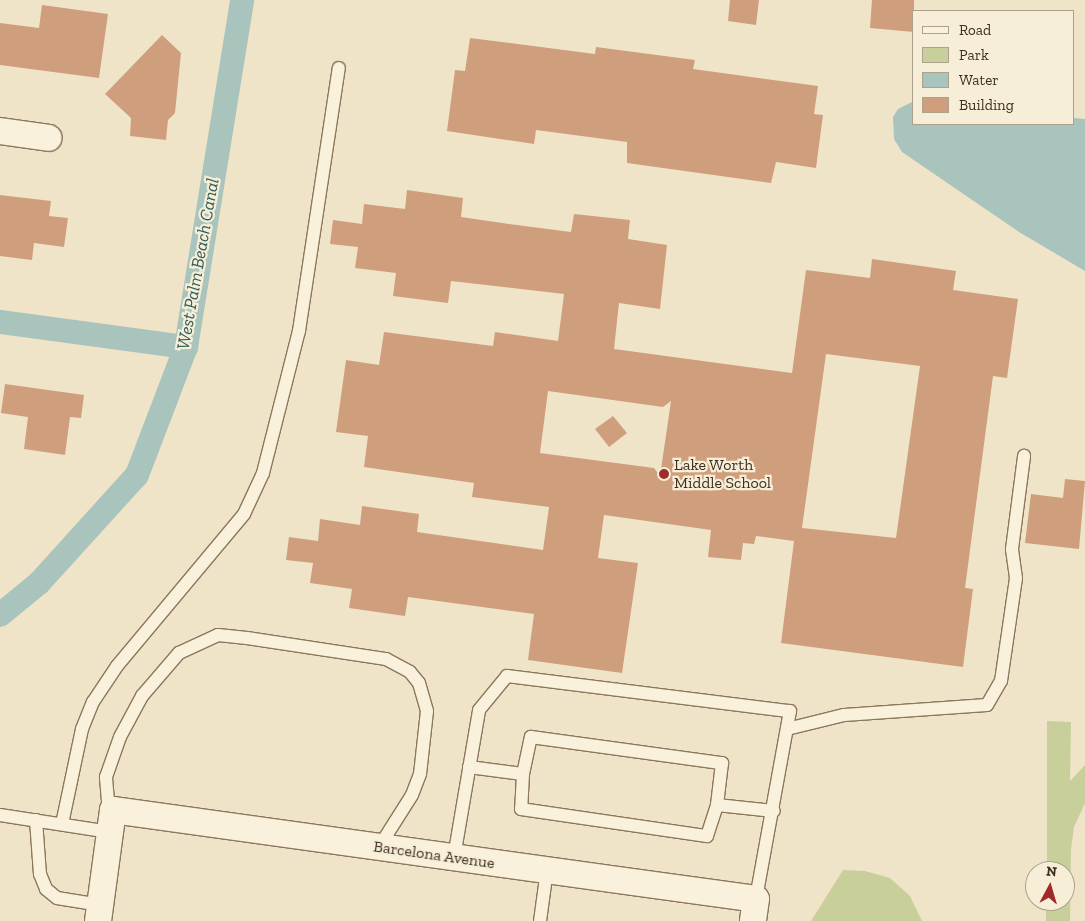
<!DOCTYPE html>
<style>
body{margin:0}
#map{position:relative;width:1085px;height:921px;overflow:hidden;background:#f0e4c8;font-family:"Zilla Slab",serif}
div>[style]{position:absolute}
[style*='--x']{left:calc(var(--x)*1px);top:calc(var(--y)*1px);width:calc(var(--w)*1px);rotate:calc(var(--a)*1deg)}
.green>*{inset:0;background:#c9cf9b}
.water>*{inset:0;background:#a9c4bc}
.canal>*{height:24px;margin:-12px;padding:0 12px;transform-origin:12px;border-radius:12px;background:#a9c4bc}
.building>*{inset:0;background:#cf9f7d}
.roads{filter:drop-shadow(1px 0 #8d765c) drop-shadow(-1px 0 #8d765c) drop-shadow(0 1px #8d765c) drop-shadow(0 -1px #8d765c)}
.service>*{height:12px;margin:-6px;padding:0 6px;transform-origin:6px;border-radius:6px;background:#faf1dc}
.minor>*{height:26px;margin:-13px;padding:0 13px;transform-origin:13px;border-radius:13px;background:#faf1dc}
.dots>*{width:14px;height:14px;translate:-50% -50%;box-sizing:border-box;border:2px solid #f7eed8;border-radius:50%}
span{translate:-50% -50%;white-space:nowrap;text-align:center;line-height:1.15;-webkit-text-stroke:4.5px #f7eed8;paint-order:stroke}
.poi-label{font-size:16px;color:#3d2e20}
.left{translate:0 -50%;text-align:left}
.street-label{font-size:16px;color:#3d2e20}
.water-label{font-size:18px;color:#2f5d5a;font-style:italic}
.legend{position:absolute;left:912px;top:10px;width:162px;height:115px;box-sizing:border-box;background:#f7eed8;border:1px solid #ada18e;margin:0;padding:6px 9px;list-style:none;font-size:15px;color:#3d2e20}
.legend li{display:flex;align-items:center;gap:10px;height:25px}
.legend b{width:25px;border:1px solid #ada18e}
.north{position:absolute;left:1025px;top:861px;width:50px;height:50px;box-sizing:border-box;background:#f7eed8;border:1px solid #ada18e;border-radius:50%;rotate:6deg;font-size:14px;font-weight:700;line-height:20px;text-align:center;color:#3d2e20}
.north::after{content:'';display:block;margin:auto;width:18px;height:22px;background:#9e2a2b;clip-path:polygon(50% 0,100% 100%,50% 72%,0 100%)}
</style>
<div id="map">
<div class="green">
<i style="clip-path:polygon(1047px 721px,1071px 722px,1070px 781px,1085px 765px,1085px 803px,1074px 827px,1071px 850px,1070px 921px,1046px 921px,1046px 901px,1065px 901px,1065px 871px,1047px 871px)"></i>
<i style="clip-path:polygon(843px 870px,865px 871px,890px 878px,910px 896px,922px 921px,811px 921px)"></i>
</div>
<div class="water">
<i style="clip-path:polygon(914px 101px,914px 124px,1074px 124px,1074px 118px,1085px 119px,1085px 271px,1019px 232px,902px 152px,894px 139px,893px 117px,898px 109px)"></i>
</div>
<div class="canal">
<i style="--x:0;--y:322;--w:188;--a:7.7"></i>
<i style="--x:0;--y:615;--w:50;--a:-39.4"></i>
<i style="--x:39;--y:583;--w:146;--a:-47.8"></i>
<i style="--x:137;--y:475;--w:137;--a:-69.1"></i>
<i style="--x:186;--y:347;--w:351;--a:-80.8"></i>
</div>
<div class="building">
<i style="clip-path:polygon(730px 0,759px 0,756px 25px,728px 21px)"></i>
<i style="clip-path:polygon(872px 0,914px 0,914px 32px,870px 28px)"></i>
<i style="clip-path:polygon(42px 5px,108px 14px,99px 78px,0 65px,0 23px,39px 28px)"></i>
<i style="clip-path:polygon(162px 35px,181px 53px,175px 113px,168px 120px,166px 140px,130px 136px,131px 118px,105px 94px)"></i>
<i style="clip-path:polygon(470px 38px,595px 54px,596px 47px,695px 60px,693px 69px,818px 86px,814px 114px,823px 115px,816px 168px,776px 162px,771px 183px,627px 163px,627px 142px,536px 130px,534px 144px,447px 131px,455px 70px,465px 71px)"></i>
<i style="clip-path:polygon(evenodd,407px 190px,463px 198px,461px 217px,509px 224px,571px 232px,574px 214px,630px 220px,628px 239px,667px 245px,660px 309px,619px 303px,614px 349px,792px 373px,806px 270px,870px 278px,872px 259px,956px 271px,953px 290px,1018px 299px,1007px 378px,993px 376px,965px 588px,973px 589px,963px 667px,781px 643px,794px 541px,756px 536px,754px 544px,743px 543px,741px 560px,708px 557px,711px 530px,604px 515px,598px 558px,638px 563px,622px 673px,528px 660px,534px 614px,408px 597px,405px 616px,349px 608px,352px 589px,310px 583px,313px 563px,286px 560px,289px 537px,318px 541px,320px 519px,360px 525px,362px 506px,419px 514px,417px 532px,543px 550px,549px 507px,472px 497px,474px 483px,364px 467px,368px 436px,336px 432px,346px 360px,379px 365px,384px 332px,493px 346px,495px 332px,558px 341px,564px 294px,451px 281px,448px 303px,393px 296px,396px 273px,355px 268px,358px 247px,330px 244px,333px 220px,362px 224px,364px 204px,405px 209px,407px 190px,826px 354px,920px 366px,896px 538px,802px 528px,826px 354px,407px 190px,548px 391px,663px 407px,671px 401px,660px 476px,654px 468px,540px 453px,548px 391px)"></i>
<i style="clip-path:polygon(0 195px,51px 201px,49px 216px,68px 218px,64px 247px,34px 243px,32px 260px,0 256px)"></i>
<i style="clip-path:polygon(5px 384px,84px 395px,81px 418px,70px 417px,65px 455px,24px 449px,28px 417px,1px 413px)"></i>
<i style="clip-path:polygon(613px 416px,627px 433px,609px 447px,595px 429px)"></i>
<i style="clip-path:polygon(1065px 479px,1085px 481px,1079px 549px,1025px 543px,1031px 494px,1063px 498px)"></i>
</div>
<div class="roads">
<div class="service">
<i style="--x:787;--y:729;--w:59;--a:-13.8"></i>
<i style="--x:844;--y:715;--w:143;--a:-4"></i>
<i style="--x:987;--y:705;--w:28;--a:-60"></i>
<i style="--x:1001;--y:681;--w:104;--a:-81.7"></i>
<i style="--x:1016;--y:578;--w:29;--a:-98"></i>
<i style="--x:1012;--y:549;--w:94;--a:-82.6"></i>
<i style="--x:469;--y:767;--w:54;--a:7.4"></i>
<i style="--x:523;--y:774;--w:38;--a:-78"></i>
<i style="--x:531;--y:737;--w:193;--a:7.8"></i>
<i style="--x:722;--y:763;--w:42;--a:96.8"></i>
<i style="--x:717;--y:805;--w:57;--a:6"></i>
<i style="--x:523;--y:774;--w:35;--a:93"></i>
<i style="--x:521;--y:809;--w:188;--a:8.3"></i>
<i style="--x:707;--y:836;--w:33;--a:-72"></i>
<i style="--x:113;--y:810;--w:10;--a:-119"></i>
<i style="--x:108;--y:801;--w:24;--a:-95"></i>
<i style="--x:106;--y:777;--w:42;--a:-70.7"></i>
<i style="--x:120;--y:737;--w:47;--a:-61.8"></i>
<i style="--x:142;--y:696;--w:57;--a:-49.3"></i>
<i style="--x:179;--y:653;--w:43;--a:-24.8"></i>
<i style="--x:218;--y:635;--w:29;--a:6"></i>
<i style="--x:247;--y:638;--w:141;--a:8.6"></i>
<i style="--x:386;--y:659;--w:27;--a:28"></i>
<i style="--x:410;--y:672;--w:14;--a:51"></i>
<i style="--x:419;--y:683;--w:29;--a:74"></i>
<i style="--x:427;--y:711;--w:63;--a:96.3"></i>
<i style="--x:420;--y:774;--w:22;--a:111"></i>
<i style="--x:412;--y:795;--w:62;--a:122.4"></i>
<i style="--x:0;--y:815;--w:111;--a:8.8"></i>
<i style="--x:36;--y:820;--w:54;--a:85.8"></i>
<i style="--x:40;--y:874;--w:16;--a:68"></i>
<i style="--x:46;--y:889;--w:14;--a:39"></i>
<i style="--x:57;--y:898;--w:44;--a:9.2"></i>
<i style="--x:62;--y:824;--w:97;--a:-78.1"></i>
<i style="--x:82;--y:729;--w:29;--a:-68"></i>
<i style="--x:93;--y:702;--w:43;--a:-56.3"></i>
<i style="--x:117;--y:666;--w:198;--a:-50.1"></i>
<i style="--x:244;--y:514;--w:45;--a:-65.1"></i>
<i style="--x:263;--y:473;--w:146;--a:-75.8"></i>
<i style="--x:299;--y:331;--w:266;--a:-81.4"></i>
<i style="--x:454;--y:857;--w:149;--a:-80.3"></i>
<i style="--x:479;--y:710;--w:44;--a:-50.5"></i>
<i style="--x:507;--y:676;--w:285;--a:7.1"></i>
<i style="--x:790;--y:711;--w:191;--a:100.3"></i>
<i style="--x:540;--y:921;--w:51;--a:-82.2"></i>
</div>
<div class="minor">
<i style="--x:0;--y:131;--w:49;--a:8.1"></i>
<i style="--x:98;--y:921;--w:112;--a:-82.3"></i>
<i style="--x:113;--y:810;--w:649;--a:7.88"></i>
<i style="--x:756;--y:899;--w:22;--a:98"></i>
</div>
</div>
<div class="dots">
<i style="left:664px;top:474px;background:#9e2a2b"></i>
</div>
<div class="poi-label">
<span class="left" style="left:674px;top:474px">Lake Worth<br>Middle School</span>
</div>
<div class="street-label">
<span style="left:434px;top:855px;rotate:8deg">Barcelona Avenue</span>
</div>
<div class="water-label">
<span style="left:198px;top:264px;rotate:-80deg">West Palm Beach Canal</span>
</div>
<ul class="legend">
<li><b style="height:6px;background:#faf1dc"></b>Road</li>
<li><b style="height:14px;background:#c9cf9b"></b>Park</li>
<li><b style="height:14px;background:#a9c4bc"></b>Water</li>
<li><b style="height:14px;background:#cf9f7d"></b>Building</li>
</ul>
<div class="north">N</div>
</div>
